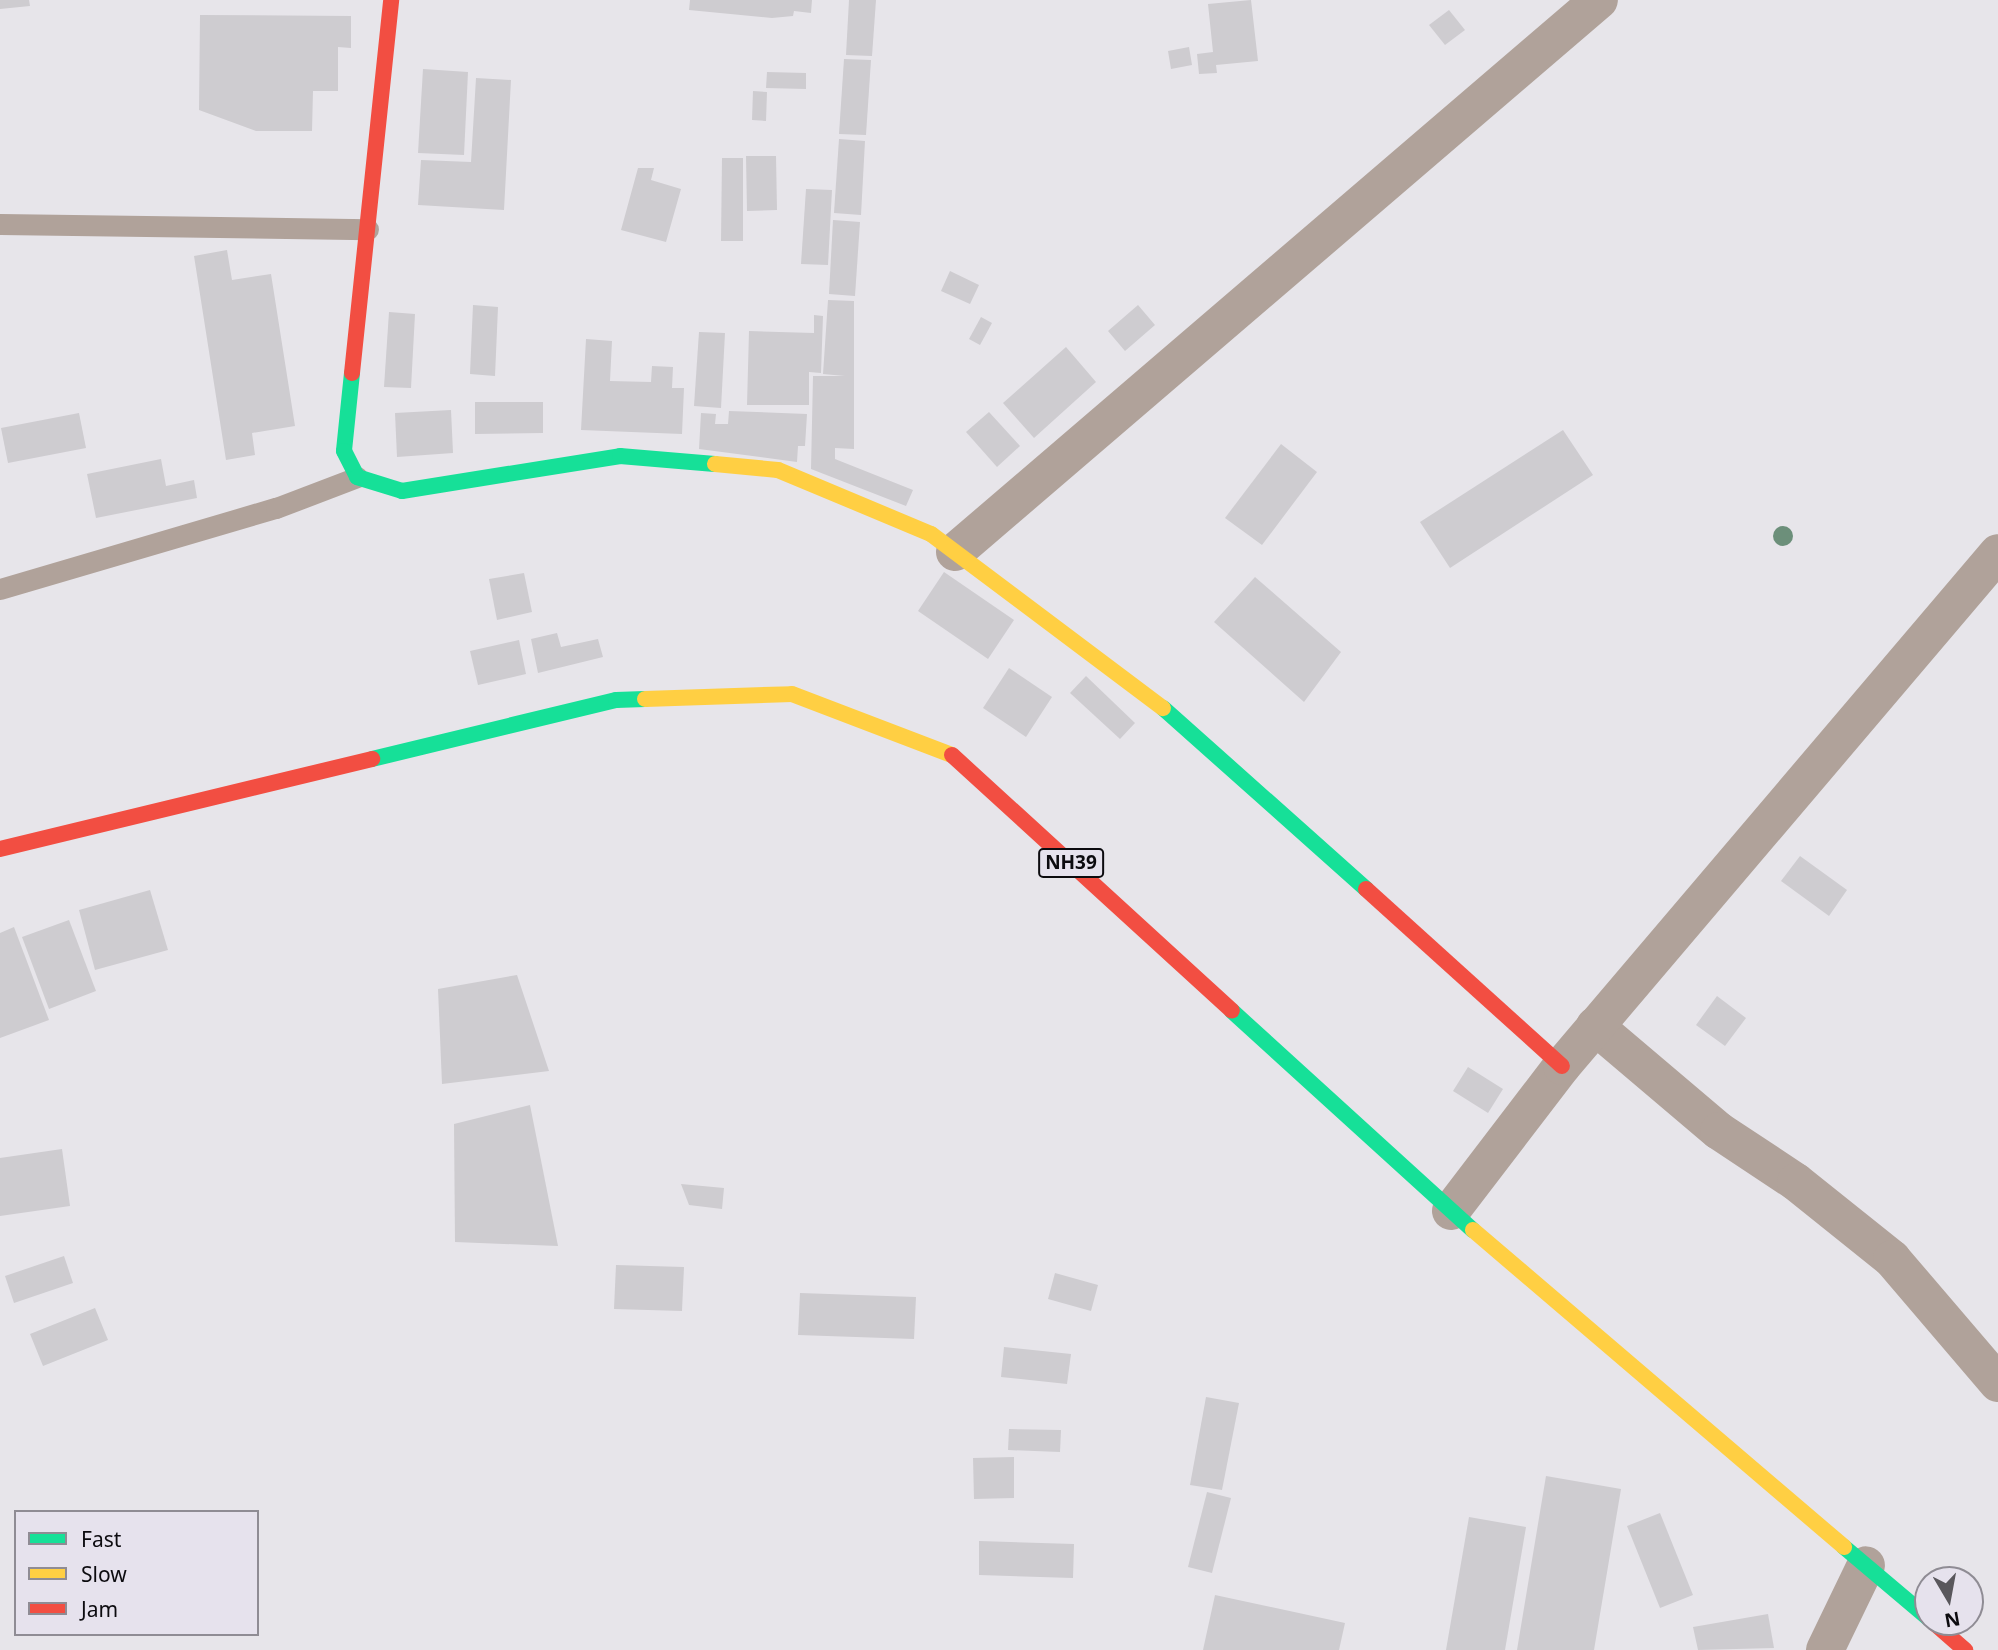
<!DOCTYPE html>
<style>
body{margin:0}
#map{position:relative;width:1998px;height:1650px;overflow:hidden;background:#e7e5ea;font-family:"Noto Sans",sans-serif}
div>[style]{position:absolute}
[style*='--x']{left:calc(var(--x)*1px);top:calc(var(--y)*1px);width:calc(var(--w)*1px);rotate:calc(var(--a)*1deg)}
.building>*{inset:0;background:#ceccd0}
.lane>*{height:21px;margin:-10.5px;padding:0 10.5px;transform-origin:10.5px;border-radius:10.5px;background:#b0a29a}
.street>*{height:38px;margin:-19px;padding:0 19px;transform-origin:19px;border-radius:19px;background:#b0a29a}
.fast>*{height:16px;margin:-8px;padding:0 8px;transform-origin:8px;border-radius:8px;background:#16e098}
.slow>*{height:16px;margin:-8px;padding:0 8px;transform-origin:8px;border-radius:8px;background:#ffcf43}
.jam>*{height:16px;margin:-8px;padding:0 8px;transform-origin:8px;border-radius:8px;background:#f24e42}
.trees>*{width:20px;height:20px;margin:-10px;border-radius:50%;background:#6c8f7a}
span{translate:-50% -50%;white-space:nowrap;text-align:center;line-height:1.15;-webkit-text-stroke:7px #e6e2ed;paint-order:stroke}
.shield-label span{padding:2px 5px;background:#e6e2ed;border:2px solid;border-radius:5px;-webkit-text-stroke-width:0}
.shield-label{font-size:19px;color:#0c0b0f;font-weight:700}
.legend{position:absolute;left:14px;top:1510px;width:245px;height:126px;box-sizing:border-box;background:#e6e2ed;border:2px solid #8f8c94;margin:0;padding:9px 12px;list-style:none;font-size:21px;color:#0c0b0f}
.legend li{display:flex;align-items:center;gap:14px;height:35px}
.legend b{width:35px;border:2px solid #8f8c94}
.north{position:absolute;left:1914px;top:1566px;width:70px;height:70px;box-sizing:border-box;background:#e6e2ed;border:2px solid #8f8c94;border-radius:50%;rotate:170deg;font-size:19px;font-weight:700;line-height:28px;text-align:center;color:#0c0b0f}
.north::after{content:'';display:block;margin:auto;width:24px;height:32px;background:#59575c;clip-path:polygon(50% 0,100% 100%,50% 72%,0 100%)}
</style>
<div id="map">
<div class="building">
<i style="clip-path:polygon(0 0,29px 0,30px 6px,0 9px)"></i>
<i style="clip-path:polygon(690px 0,812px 0,811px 13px,794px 11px,793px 16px,772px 18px,689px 10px)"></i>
<i style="clip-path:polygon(849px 0,876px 0,872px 56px,846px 55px)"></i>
<i style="clip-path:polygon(1251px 0,1258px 61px,1216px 65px,1217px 73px,1199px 74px,1197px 54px,1213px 52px,1208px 4px)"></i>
<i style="clip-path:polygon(1449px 10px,1465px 30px,1445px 45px,1429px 25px)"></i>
<i style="clip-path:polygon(200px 15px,351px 16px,351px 48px,338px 47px,338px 91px,313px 91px,312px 131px,256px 131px,199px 110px)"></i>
<i style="clip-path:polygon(1189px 47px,1192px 65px,1171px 69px,1168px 51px)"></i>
<i style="clip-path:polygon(844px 59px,871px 60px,866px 135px,839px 134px)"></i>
<i style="clip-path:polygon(423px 69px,468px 72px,464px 155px,418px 153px)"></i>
<i style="clip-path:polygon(767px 72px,806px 73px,806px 89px,766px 88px)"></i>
<i style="clip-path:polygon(476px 78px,511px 80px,504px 210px,418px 205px,421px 160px,471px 162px)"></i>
<i style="clip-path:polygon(753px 91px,767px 92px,766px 121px,752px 120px)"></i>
<i style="clip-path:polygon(839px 139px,865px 141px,861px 215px,834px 213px)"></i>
<i style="clip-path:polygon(746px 156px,776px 156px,777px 210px,747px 211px)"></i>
<i style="clip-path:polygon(722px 158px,743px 158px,743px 241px,721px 241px)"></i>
<i style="clip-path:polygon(638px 168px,654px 168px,651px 180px,681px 189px,666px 242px,621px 230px)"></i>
<i style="clip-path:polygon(806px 189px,832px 190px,828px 265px,801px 264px)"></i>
<i style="clip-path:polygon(833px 220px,860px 222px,855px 296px,829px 294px)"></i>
<i style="clip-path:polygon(227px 250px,232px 280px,271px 274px,295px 426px,252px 433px,255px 455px,226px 460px,194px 256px)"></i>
<i style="clip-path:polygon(950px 271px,979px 285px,970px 304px,941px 291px)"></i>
<i style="clip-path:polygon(828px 300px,854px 301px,854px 449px,835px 448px,835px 459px,913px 490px,906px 506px,811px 469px,813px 376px,845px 376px,823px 374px)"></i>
<i style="clip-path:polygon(473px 305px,498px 307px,495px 376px,470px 374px)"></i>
<i style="clip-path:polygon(1138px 305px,1155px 325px,1125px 351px,1108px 331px)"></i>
<i style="clip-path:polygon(389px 312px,415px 314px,411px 388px,384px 387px)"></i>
<i style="clip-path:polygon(814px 315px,823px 316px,821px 373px,809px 372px,809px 405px,747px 405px,749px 331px,814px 333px)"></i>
<i style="clip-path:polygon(981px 317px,992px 323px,980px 345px,969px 339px)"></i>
<i style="clip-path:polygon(699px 332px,725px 333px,721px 408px,694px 406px)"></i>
<i style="clip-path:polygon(586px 339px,612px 341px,610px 381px,651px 382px,652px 366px,673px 367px,672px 388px,684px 388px,682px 434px,581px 430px)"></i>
<i style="clip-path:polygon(1066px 347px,1096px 382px,1034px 438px,1003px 403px)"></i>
<i style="clip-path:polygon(475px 402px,543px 402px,543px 433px,475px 434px)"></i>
<i style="clip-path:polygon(451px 410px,453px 453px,397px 457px,395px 413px)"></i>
<i style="clip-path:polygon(729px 411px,807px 414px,805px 446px,798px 446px,797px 462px,699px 449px,701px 413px,716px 414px,715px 424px,728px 424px)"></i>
<i style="clip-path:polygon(989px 412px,1020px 446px,997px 467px,966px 432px)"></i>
<i style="clip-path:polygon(79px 413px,86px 448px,8px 463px,1px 428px)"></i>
<i style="clip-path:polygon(1563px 430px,1593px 475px,1450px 568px,1420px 522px)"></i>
<i style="clip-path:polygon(1281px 444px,1317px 472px,1262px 545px,1225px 518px)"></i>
<i style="clip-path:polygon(161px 459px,166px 486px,194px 480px,197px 498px,96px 518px,87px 474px)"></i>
<i style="clip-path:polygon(944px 572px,1014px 620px,988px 659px,918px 611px)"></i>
<i style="clip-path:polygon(524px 573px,532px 612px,497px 620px,489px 579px)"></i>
<i style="clip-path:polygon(1255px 577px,1341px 652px,1304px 702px,1214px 622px)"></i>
<i style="clip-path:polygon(557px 633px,561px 647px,598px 639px,603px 657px,538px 673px,531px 639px)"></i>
<i style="clip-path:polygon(519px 640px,526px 674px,478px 685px,470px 651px)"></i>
<i style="clip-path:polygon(1009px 668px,1052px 697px,1026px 737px,983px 708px)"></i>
<i style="clip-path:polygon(1086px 676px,1135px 723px,1120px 739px,1070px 693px)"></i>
<i style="clip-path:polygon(1800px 856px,1847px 890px,1829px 916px,1781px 881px)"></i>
<i style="clip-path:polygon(150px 890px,168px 950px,95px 970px,79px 910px)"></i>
<i style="clip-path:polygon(69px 920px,96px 991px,49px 1009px,22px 937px)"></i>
<i style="clip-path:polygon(14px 927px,49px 1020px,0 1038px,0 933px)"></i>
<i style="clip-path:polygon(517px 975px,549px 1071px,442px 1084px,438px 989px)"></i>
<i style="clip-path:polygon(1717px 996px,1746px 1018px,1725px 1046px,1696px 1025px)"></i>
<i style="clip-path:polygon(1468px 1067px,1503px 1089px,1488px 1113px,1453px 1091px)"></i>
<i style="clip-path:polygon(530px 1105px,558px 1246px,455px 1242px,454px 1124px)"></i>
<i style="clip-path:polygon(62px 1149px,70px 1206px,0 1216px,0 1158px)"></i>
<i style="clip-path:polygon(681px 1184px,724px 1188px,722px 1209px,689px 1205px)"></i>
<i style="clip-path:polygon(64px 1256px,73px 1283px,14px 1303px,5px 1276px)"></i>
<i style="clip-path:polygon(616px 1265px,684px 1267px,682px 1311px,614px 1309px)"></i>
<i style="clip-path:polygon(1055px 1273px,1098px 1285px,1091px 1311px,1048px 1299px)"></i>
<i style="clip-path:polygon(800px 1293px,916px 1297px,914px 1339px,798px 1335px)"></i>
<i style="clip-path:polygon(95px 1308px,108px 1340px,43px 1366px,30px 1334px)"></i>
<i style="clip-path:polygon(1004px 1347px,1071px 1354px,1067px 1384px,1001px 1377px)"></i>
<i style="clip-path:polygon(1206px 1397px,1239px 1403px,1222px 1490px,1190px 1485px)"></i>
<i style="clip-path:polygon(1009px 1429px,1061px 1430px,1060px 1452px,1008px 1450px)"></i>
<i style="clip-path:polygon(1014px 1457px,1014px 1498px,974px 1499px,973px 1458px)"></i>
<i style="clip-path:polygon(1546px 1476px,1621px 1489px,1594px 1650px,1517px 1650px)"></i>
<i style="clip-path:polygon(1207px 1492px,1231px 1498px,1212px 1573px,1188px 1567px)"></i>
<i style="clip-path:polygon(1660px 1513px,1693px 1595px,1660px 1608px,1627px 1526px)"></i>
<i style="clip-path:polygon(1469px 1517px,1526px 1527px,1505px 1650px,1446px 1650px)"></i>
<i style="clip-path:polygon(979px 1541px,1074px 1544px,1073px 1578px,979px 1575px)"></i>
<i style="clip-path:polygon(1215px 1595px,1345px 1623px,1339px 1650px,1203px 1650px)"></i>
<i style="clip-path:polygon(1768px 1614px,1774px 1648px,1698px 1650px,1693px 1627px)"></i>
</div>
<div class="lane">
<i style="--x:0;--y:224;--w:368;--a:0.8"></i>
<i style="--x:0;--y:589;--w:288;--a:-16.4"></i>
<i style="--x:276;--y:508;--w:87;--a:-20.9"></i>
</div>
<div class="street">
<i style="--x:955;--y:552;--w:848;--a:-40.6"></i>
<i style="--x:1595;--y:1026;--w:162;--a:40.3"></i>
<i style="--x:1719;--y:1131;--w:92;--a:33.5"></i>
<i style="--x:1796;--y:1182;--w:123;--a:38.7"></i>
<i style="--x:1892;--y:1259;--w:163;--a:49.5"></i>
<i style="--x:1451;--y:1211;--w:183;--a:-52.6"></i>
<i style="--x:1562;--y:1066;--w:673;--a:-49.64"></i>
<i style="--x:1825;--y:1650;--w:94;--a:-64.2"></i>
</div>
<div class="fast">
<i style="--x:352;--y:373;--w:78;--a:95.9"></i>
<i style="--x:344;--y:451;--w:29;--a:63"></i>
<i style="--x:357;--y:477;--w:47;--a:17.3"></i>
<i style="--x:402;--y:491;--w:221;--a:-9.1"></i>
<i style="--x:620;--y:456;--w:95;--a:4.8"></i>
<i style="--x:1163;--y:708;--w:272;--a:41.7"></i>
<i style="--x:372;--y:759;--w:251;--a:-13.6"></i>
<i style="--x:616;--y:700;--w:29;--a:-2"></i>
<i style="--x:1232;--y:1011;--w:326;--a:42.3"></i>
<i style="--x:1844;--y:1547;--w:110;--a:40.2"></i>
</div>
<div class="slow">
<i style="--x:715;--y:464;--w:63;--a:5.4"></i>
<i style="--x:778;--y:470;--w:166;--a:22.7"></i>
<i style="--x:931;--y:534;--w:290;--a:36.9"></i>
<i style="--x:645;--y:699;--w:147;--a:-1.9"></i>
<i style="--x:792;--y:694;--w:171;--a:20.9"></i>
<i style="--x:1473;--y:1230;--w:488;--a:40.5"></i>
</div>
<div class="jam">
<i style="--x:352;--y:373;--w:375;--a:-84"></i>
<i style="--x:952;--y:755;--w:379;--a:42.4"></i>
<i style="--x:0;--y:849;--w:383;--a:-13.6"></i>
<i style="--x:1366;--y:889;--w:264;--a:42.1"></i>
<i style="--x:1933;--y:1622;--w:43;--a:41.2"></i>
</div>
<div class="trees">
<i style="left:1783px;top:536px"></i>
</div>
<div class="shield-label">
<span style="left:1071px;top:863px">NH39</span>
</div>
<ul class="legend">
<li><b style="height:9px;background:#16e098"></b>Fast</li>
<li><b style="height:9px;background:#ffcf43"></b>Slow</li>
<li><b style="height:9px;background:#f24e42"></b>Jam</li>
</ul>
<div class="north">N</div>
</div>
